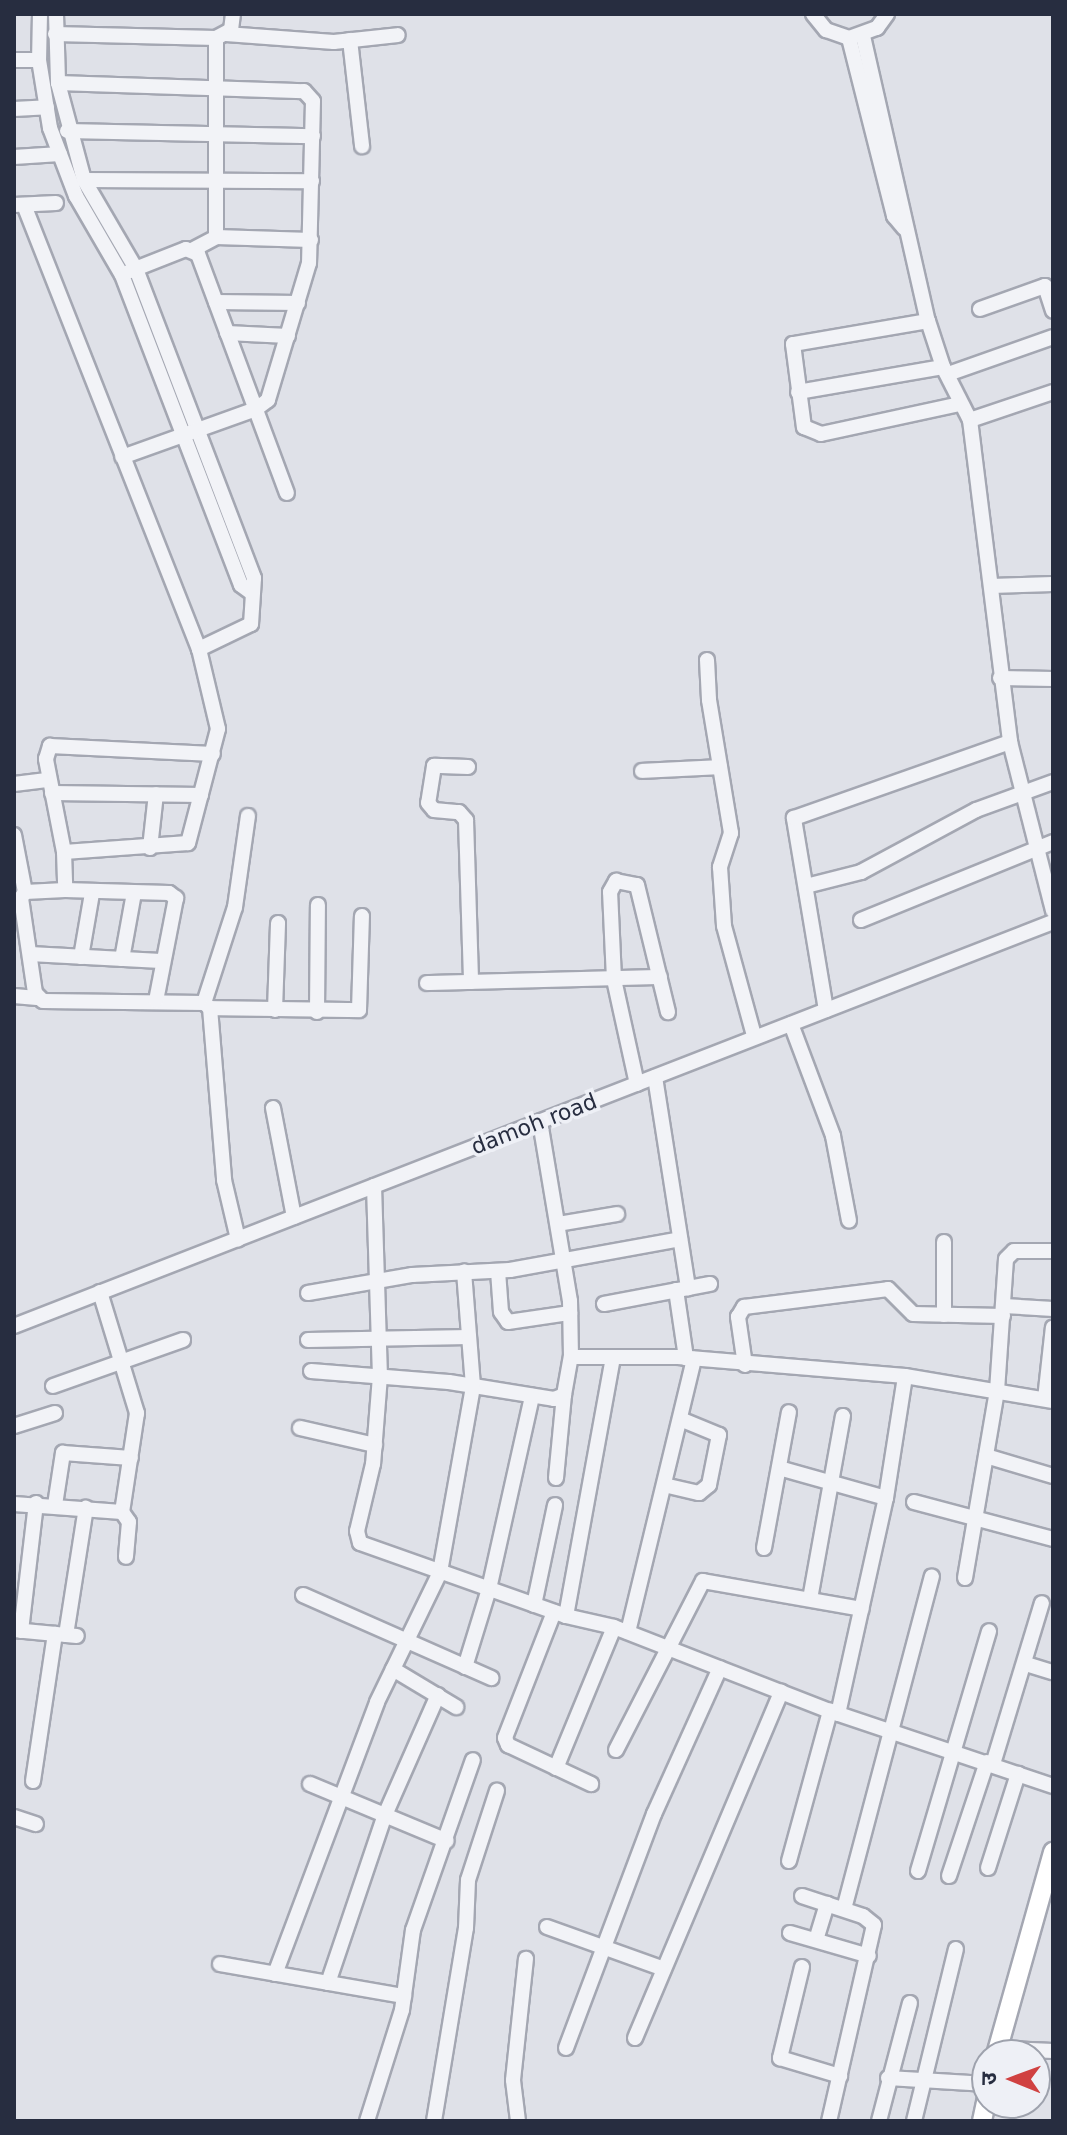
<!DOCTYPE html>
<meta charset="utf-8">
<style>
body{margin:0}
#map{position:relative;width:1067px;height:2135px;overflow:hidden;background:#dfe1e8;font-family:"DejaVu Sans","Noto Sans Devanagari",sans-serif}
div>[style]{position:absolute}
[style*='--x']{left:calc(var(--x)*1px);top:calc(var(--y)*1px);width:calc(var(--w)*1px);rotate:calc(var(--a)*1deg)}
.roads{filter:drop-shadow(2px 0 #a4a7b2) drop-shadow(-2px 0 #a4a7b2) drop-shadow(0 2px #a4a7b2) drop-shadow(0 -2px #a4a7b2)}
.minor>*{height:14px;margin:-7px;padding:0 7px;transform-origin:7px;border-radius:7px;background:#f2f3f7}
.major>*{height:18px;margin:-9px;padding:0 9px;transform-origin:9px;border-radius:9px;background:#fff}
span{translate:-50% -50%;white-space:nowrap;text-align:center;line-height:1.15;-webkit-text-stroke:7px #eef0f6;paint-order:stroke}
.street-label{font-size:22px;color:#272d40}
.frame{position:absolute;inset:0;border:16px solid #272d40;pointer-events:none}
.north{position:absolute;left:971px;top:2039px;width:80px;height:80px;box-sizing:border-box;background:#eef0f6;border:2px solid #9ea2ad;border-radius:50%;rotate:271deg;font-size:22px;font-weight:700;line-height:32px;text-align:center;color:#272d40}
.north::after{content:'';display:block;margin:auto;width:28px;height:36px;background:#d04141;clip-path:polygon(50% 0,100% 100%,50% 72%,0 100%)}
</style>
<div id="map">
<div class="roads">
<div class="minor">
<i style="--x:40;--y:14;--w:46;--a:91.2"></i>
<i style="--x:39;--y:60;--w:69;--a:80.8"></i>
<i style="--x:50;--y:128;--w:73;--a:69.1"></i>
<i style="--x:76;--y:196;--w:91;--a:59.8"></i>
<i style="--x:122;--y:275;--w:332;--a:69"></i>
<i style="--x:241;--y:585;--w:14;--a:36"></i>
<i style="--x:56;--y:14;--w:69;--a:88.3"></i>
<i style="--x:58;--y:83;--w:100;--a:75"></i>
<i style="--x:84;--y:180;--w:103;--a:59.7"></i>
<i style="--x:136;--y:269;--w:331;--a:69.1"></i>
<i style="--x:254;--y:578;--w:46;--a:93.7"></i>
<i style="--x:251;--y:624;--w:58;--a:154.3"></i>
<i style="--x:199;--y:649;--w:82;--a:76.6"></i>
<i style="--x:218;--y:729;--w:118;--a:104.7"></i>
<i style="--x:188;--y:843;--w:124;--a:175.8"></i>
<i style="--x:64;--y:852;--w:38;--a:88"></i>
<i style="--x:65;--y:890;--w:40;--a:177.1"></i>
<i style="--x:25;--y:892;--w:7;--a:124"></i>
<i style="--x:21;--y:898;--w:96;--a:81.6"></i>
<i style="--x:35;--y:993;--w:11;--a:45"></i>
<i style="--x:43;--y:1001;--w:161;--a:0.7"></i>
<i style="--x:204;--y:1003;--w:8;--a:40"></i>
<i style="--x:210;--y:1008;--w:173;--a:85.3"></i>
<i style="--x:224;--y:1180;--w:61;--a:76.7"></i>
<i style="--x:813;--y:14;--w:21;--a:51"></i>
<i style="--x:826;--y:30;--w:24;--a:19"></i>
<i style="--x:849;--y:38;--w:30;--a:-20"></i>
<i style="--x:877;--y:28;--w:17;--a:-54"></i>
<i style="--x:55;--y:34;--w:161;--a:1.4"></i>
<i style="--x:216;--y:38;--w:17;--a:-28"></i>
<i style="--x:231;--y:30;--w:16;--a:-83"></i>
<i style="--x:226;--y:34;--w:108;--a:4.2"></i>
<i style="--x:334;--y:42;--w:64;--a:-6.2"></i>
<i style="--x:863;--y:36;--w:292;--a:77.2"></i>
<i style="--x:928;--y:321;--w:48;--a:71.9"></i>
<i style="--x:943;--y:367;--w:59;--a:63"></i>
<i style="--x:970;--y:420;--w:324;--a:82.9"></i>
<i style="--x:1010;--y:742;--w:174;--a:75.7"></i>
<i style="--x:216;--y:38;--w:199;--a:90"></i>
<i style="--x:849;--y:38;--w:184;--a:75.8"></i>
<i style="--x:894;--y:216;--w:16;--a:50"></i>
<i style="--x:350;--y:40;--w:107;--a:83.5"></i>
<i style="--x:14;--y:60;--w:25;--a:0"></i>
<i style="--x:58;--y:83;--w:246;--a:1.9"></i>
<i style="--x:304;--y:91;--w:13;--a:48"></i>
<i style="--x:313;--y:101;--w:162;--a:91.4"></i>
<i style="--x:309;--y:263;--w:143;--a:106.7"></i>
<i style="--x:268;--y:400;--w:15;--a:143"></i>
<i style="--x:256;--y:409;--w:142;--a:160.3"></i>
<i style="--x:14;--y:109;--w:33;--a:-3"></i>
<i style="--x:67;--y:131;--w:246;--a:1.2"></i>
<i style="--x:14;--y:157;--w:46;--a:-3.7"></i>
<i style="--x:84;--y:180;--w:228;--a:0.3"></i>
<i style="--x:14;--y:205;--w:42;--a:-2.7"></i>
<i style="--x:24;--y:205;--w:477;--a:68.5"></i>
<i style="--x:192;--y:250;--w:27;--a:-28"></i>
<i style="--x:216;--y:237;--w:95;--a:1.8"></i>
<i style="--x:130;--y:271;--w:60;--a:-21.4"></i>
<i style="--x:186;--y:249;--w:13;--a:23"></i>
<i style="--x:198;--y:254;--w:255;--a:69.6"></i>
<i style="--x:216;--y:302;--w:82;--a:0.7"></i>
<i style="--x:980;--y:309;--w:69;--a:-19.5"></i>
<i style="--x:1045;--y:286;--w:26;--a:72"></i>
<i style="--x:928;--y:321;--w:137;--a:170.3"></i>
<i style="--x:793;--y:344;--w:84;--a:82.5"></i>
<i style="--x:804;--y:427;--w:18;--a:22"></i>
<i style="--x:821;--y:434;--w:142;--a:-12.2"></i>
<i style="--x:227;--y:333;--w:61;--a:2.8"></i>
<i style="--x:948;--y:374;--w:111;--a:-19.4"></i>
<i style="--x:798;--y:392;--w:147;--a:-9.8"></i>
<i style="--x:970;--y:420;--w:88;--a:-18.6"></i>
<i style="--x:991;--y:586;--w:62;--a:-1.8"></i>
<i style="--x:707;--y:660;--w:40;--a:87.1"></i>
<i style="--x:709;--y:700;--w:135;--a:80.6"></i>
<i style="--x:731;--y:833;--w:36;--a:108"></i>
<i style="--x:720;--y:867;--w:59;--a:86.1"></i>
<i style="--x:724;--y:926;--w:114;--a:74.7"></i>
<i style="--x:1000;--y:678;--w:53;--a:1.1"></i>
<i style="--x:468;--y:767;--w:34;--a:-178"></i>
<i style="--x:434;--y:766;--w:37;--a:99"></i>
<i style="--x:428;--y:803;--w:9;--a:49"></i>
<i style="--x:434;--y:810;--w:25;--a:5"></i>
<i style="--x:459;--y:812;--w:11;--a:49"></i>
<i style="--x:466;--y:820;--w:162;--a:88.2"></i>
<i style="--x:642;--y:771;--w:78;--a:-2.9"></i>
<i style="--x:14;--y:784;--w:35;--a:-7"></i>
<i style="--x:52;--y:793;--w:149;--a:0.8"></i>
<i style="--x:14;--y:835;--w:58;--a:79.1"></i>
<i style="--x:150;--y:848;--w:54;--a:-83.7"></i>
<i style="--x:64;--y:852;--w:95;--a:-101"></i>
<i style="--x:46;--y:759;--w:14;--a:-73"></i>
<i style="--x:50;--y:746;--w:163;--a:2.8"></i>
<i style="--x:806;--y:886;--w:57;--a:-14.3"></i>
<i style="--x:861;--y:872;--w:131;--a:-28.3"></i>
<i style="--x:976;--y:810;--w:82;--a:-20"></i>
<i style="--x:65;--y:890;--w:104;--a:1.7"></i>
<i style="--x:169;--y:893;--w:9;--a:36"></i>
<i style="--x:176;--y:898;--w:105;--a:101"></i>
<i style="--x:861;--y:920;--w:207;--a:-22.1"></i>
<i style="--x:30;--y:954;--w:131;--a:3.1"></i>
<i style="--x:81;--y:957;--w:65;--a:-80.2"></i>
<i style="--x:122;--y:959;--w:67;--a:-79.7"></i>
<i style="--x:427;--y:983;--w:233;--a:-1.5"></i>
<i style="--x:14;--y:996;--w:23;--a:5"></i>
<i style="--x:204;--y:1003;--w:101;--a:-72.1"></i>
<i style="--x:235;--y:907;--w:92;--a:-81.9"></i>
<i style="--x:210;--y:1008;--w:149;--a:0.8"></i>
<i style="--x:359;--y:1010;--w:94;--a:-88.2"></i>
<i style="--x:275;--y:1010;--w:87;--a:-88"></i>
<i style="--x:826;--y:1010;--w:195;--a:-99.5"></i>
<i style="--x:794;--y:818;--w:229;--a:-19.4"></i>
<i style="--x:317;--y:1012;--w:107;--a:-89.5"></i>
<i style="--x:791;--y:1024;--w:120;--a:69.4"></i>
<i style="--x:833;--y:1136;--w:86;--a:79.3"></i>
<i style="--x:655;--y:1077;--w:214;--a:81.1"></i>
<i style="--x:637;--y:1084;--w:107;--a:-102.4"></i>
<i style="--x:614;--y:979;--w:87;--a:-92.6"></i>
<i style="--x:610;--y:892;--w:13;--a:-61"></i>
<i style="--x:616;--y:881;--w:21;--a:11"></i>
<i style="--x:637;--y:885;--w:131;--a:76.3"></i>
<i style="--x:273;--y:1108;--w:111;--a:79.1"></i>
<i style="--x:374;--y:1186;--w:190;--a:88.2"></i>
<i style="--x:380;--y:1376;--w:88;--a:94.5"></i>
<i style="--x:373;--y:1464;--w:69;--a:103.4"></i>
<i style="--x:357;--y:1531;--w:12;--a:76"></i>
<i style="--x:360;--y:1543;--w:219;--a:19.5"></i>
<i style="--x:566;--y:1616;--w:49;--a:12.9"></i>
<i style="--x:614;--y:1627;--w:232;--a:21.3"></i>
<i style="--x:830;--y:1711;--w:235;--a:18.6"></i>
<i style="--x:558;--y:1224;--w:60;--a:-9.6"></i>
<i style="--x:498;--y:1271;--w:41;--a:85.8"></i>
<i style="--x:501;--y:1312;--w:12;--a:55"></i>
<i style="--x:508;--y:1322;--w:63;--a:-8.3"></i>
<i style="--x:676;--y:1290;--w:69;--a:81.6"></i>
<i style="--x:100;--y:1292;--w:127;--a:73"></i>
<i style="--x:137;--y:1413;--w:100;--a:98.6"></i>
<i style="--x:308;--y:1293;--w:106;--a:-9.8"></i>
<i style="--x:412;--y:1275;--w:98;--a:-2.9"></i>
<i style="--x:510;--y:1270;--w:173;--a:-10.3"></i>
<i style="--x:604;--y:1304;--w:108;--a:-10.7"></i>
<i style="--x:1004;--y:1306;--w:49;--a:3.5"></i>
<i style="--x:944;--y:1315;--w:73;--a:-90"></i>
<i style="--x:14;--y:1326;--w:1115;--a:-21.25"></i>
<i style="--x:308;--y:1340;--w:161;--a:-1.1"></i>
<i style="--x:571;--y:1357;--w:107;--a:0"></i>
<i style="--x:678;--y:1357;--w:228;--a:4.8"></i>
<i style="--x:905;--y:1376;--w:150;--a:9.6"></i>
<i style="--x:745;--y:1365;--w:49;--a:-98.3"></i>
<i style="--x:738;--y:1317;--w:12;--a:-59"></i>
<i style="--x:744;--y:1307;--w:145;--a:-7.1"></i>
<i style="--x:888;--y:1289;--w:35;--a:45"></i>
<i style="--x:913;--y:1314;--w:90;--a:1.3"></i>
<i style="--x:311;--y:1371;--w:138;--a:4.6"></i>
<i style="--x:449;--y:1382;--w:106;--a:9.2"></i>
<i style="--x:554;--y:1399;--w:11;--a:-22"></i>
<i style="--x:564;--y:1395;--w:39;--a:-80"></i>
<i style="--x:571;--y:1357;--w:56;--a:-91"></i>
<i style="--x:570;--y:1301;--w:182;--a:-99.5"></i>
<i style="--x:53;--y:1386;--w:138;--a:-19.5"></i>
<i style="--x:1045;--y:1399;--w:72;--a:-83.7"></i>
<i style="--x:14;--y:1426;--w:43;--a:-17.6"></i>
<i style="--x:300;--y:1428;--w:77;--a:12.8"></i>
<i style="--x:986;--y:1456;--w:70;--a:16.6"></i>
<i style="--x:779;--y:1468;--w:111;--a:15.7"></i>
<i style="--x:556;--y:1478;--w:83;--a:-84.5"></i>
<i style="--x:664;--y:1485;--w:36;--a:13"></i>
<i style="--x:699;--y:1493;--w:13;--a:-39"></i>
<i style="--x:709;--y:1485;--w:51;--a:-78.7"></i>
<i style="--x:719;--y:1435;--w:42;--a:-157.7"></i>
<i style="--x:914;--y:1502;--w:144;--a:14.9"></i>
<i style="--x:14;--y:1504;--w:108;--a:4.2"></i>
<i style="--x:122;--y:1512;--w:12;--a:55"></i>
<i style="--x:129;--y:1522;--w:35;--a:95"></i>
<i style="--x:55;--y:1505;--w:53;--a:-81.3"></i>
<i style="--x:63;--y:1453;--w:68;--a:4.2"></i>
<i style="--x:764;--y:1548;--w:138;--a:-79.6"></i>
<i style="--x:965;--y:1578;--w:190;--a:-80.3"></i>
<i style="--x:997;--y:1391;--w:132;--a:-86.1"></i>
<i style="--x:1006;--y:1259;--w:11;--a:-45"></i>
<i style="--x:1014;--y:1251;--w:39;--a:0"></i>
<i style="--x:303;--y:1595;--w:206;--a:23.8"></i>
<i style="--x:810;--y:1599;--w:186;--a:-79.8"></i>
<i style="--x:534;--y:1605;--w:102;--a:-78.1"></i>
<i style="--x:554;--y:1612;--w:135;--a:111.3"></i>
<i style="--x:505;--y:1738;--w:8;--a:67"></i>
<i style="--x:508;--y:1745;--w:92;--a:25.2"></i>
<i style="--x:566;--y:1616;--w:263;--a:-79.7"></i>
<i style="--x:14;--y:1630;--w:63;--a:5.4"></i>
<i style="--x:21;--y:1631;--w:129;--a:-83.3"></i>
<i style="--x:628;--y:1632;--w:281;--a:-76.4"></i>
<i style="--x:66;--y:1635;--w:129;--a:-81.1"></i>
<i style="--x:1026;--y:1664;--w:28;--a:17"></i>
<i style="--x:465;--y:1667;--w:82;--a:-72.9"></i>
<i style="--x:489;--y:1589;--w:198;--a:-77.4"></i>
<i style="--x:393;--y:1669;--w:74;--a:31.1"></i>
<i style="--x:838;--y:1714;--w:221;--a:-77.5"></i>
<i style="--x:886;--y:1498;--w:123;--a:-81.1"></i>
<i style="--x:616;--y:1750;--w:190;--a:-62.8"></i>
<i style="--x:703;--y:1581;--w:161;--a:10"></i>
<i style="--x:993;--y:1764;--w:168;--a:-73.1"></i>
<i style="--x:556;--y:1768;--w:152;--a:-67.6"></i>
<i style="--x:33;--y:1781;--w:149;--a:-81.5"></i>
<i style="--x:310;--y:1784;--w:148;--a:22.6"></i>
<i style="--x:14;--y:1817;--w:23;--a:18"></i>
<i style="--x:789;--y:1861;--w:156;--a:-74.7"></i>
<i style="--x:988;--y:1868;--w:99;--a:-72.3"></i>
<i style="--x:918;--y:1871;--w:250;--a:-73.5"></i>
<i style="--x:949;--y:1876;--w:120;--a:-71.6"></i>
<i style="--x:802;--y:1896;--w:64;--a:18.2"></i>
<i style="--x:863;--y:1916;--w:14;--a:39"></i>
<i style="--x:874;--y:1925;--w:201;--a:102.9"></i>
<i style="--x:844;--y:1909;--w:344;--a:-75.2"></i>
<i style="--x:547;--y:1927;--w:124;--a:19.7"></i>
<i style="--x:790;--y:1933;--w:82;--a:16.2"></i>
<i style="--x:816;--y:1940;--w:38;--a:-73"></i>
<i style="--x:220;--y:1964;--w:187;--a:9.9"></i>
<i style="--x:802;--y:1967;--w:94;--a:103.6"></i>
<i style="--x:780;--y:2058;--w:63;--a:16.7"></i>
<i style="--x:275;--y:1974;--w:290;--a:-69.4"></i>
<i style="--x:377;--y:1702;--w:144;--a:-64.1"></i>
<i style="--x:440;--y:1572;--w:189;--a:-79.9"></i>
<i style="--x:473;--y:1386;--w:115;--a:-94.5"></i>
<i style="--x:328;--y:1983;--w:177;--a:-71.3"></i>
<i style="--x:385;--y:1815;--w:131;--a:-66.2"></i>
<i style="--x:635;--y:2038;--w:376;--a:-67.1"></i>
<i style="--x:566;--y:2048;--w:250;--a:-69.4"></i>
<i style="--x:654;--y:1814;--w:160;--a:-65.7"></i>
<i style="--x:1008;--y:2049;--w:45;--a:2.5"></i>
<i style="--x:888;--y:2078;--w:99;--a:3.5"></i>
<i style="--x:367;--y:2121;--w:116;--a:-72.5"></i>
<i style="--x:402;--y:2010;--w:81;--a:-82.2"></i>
<i style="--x:413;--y:1930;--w:180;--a:-70.6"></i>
<i style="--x:434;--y:2121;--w:196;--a:-80.6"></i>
<i style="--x:466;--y:1928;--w:48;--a:-87.6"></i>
<i style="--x:468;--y:1880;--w:94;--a:-72"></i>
<i style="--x:518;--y:2121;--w:41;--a:-97"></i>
<i style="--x:513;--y:2080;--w:122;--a:-83.9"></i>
<i style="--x:879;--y:2121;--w:122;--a:-75.3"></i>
<i style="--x:914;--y:2121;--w:177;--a:-76.3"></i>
</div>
<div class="major">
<i style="--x:996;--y:2055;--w:211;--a:-74.3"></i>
<i style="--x:982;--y:2121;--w:25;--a:-78"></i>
</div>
</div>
<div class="street-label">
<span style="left:534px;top:1124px;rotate:-21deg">damoh road</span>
</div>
<div class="frame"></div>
<div class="north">उ</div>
</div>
